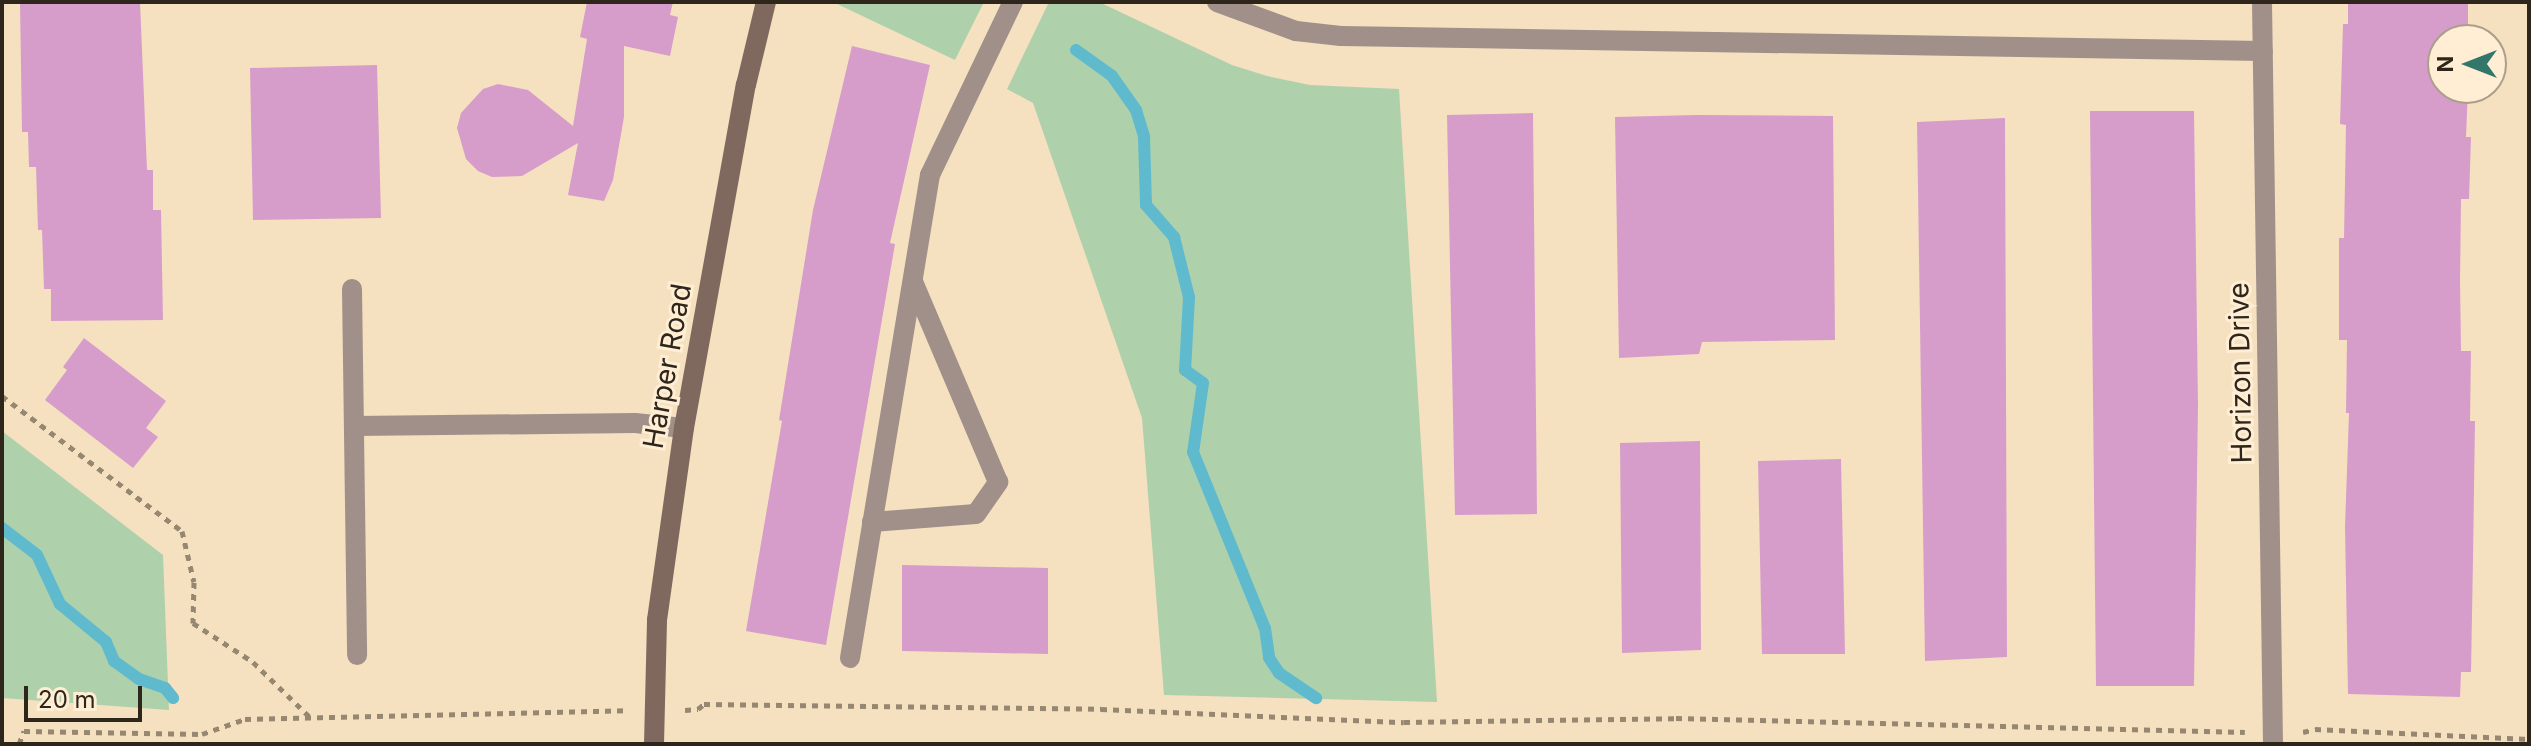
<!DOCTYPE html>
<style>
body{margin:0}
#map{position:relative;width:2531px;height:746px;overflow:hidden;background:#f5e0c0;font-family:Inter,sans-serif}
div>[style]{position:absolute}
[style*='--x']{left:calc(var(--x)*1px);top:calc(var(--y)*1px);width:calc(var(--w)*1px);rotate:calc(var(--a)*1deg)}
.green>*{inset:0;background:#aed1ab}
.stream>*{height:12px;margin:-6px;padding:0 6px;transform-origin:6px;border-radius:6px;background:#60bace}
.building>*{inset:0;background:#d69dca}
.path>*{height:5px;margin-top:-2.5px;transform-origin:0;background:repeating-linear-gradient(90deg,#968771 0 6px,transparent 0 12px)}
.lane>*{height:20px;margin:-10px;padding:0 10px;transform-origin:10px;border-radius:10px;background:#a09089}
.street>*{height:20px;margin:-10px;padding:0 10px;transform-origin:10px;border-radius:10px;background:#a09089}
.secondary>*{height:20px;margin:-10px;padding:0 10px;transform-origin:10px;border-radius:10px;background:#7f695e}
span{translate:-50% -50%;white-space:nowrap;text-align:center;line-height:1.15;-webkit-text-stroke:6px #ffeed4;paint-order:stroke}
.street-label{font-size:28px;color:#2e261a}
.frame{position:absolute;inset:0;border:4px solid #2e261a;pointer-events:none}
.north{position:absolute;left:2427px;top:24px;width:80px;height:80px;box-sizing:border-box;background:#ffeed4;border:2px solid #ab9e8a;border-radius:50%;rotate:270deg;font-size:22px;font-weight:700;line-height:32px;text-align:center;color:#2e261a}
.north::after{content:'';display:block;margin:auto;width:28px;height:36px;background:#33776b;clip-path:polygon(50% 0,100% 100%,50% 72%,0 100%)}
.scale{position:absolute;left:24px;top:686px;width:118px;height:36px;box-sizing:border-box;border:4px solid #2e261a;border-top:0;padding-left:10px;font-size:24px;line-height:28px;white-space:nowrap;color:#2e261a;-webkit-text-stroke:6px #ffeed4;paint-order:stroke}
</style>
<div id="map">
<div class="green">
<i style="clip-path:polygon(833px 2px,984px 2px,955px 60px)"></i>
<i style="clip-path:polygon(1049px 2px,1099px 2px,1232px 65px,1267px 76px,1310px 85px,1399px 89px,1437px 702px,1164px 695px,1142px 418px,1033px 103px,1007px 89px)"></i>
<i style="clip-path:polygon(2px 431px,163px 555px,169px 710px,2px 698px)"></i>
</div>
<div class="stream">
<i style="--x:1076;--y:50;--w:44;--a:35.8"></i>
<i style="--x:1112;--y:76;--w:42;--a:54.8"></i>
<i style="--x:1136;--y:110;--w:28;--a:73"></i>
<i style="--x:1144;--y:137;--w:68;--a:88.3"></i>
<i style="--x:1146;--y:205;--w:43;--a:48.8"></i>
<i style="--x:1174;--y:237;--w:62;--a:76"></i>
<i style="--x:1189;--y:297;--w:73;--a:93.1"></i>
<i style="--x:1185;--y:370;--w:22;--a:36"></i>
<i style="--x:1203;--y:383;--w:70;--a:98.2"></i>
<i style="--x:1193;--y:452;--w:190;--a:67.8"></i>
<i style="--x:1265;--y:628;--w:30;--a:82"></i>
<i style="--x:1269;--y:658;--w:18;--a:56"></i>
<i style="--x:1279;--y:673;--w:45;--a:34"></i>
<i style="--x:2;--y:528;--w:44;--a:37.6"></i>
<i style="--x:37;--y:555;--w:54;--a:64.9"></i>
<i style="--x:60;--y:604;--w:60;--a:39.6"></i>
<i style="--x:106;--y:642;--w:21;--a:67"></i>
<i style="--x:114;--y:661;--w:31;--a:36"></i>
<i style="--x:139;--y:679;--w:28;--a:19"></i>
<i style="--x:165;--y:688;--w:13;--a:51"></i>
</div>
<div class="building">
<i style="clip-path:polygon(20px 2px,140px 2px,147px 170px,153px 170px,153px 210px,161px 210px,163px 320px,51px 321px,51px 289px,44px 289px,42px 230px,38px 230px,36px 167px,29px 167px,28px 132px,22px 132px)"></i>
<i style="clip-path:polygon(587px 2px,673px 2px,670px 15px,678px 17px,670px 56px,624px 46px,624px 117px,613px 180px,604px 201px,568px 195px,578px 143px,522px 176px,492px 177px,478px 171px,466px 159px,457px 128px,461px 113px,483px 89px,498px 84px,528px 90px,573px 126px,587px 39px,580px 37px)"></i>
<i style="clip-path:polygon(2348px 2px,2468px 2px,2468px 40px,2443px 40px,2443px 88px,2468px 88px,2466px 137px,2471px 137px,2469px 199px,2461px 199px,2460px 281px,2461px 351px,2471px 351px,2470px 421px,2475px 421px,2473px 558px,2471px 672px,2461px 672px,2460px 697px,2348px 694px,2345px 527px,2349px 413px,2346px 413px,2347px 340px,2339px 340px,2339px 238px,2344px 238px,2346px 125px,2340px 124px,2343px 24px,2348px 24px)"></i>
<i style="clip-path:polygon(852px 46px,930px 65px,890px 243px,895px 244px,826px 645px,746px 631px,782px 421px,779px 420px,813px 210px)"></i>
<i style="clip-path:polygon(377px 65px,381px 218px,253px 220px,250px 68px)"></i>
<i style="clip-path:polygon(2090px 111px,2194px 111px,2198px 405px,2194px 686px,2096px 686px)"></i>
<i style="clip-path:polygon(1533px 113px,1537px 514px,1455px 515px,1447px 115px)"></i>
<i style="clip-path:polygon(1697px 115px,1833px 116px,1835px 340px,1702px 342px,1699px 354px,1619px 358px,1615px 117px)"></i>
<i style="clip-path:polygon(2005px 118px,2007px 657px,1925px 661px,1917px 122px)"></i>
<i style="clip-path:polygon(84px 338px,166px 401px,146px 428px,158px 437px,133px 468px,45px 400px,67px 370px,63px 367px)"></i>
<i style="clip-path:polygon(1700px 441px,1701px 650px,1622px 653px,1620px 443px)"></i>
<i style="clip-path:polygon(1841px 459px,1845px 654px,1762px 654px,1758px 461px)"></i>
<i style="clip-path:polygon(902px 565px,1048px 568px,1048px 654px,902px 651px)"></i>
</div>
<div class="path">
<i style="--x:2;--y:396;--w:225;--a:36.9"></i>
<i style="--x:182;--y:531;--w:52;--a:76.8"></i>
<i style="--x:194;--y:582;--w:41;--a:91.4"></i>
<i style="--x:193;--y:623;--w:72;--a:33"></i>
<i style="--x:253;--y:662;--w:78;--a:44"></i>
<i style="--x:685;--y:710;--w:13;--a:-4"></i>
<i style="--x:698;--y:709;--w:8;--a:-40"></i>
<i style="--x:704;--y:704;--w:397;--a:0.7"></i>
<i style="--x:1101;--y:709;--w:303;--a:2.5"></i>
<i style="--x:1404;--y:722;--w:272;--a:-0.8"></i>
<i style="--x:1676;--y:718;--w:569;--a:1.41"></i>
<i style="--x:2303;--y:732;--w:12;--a:-14"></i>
<i style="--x:2315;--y:729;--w:214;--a:2.7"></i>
<i style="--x:19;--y:744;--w:14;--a:-69"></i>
<i style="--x:24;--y:731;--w:178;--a:1"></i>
<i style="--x:202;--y:734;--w:46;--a:-19.2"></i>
<i style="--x:245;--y:719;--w:382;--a:-1.3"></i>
</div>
<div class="lane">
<i style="--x:872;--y:522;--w:104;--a:-4.4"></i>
<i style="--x:976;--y:514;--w:39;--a:-55"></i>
<i style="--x:998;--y:482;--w:217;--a:-113"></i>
<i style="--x:850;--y:658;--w:490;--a:-80.6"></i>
<i style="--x:930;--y:175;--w:192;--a:-64.4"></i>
</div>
<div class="street">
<i style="--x:1217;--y:2;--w:84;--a:20.2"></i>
<i style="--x:1296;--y:31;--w:45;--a:6.3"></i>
<i style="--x:1341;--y:36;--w:922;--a:0.93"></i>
<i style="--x:2262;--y:2;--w:742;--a:89.15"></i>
<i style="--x:352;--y:289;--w:366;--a:89.2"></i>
<i style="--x:354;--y:426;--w:281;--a:-0.6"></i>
<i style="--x:635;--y:423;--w:49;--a:5.8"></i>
</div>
<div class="secondary">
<i style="--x:654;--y:744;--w:124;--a:-88.6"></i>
<i style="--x:657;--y:620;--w:194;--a:-82"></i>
<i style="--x:684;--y:428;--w:349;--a:-79.8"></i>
<i style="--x:746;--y:85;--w:85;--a:-76.5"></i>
</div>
<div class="street-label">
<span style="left:667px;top:366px;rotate:-80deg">Harper Road</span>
<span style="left:2240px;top:373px;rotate:-91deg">Horizon Drive</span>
</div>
<div class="frame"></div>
<div class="north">N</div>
<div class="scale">20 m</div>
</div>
